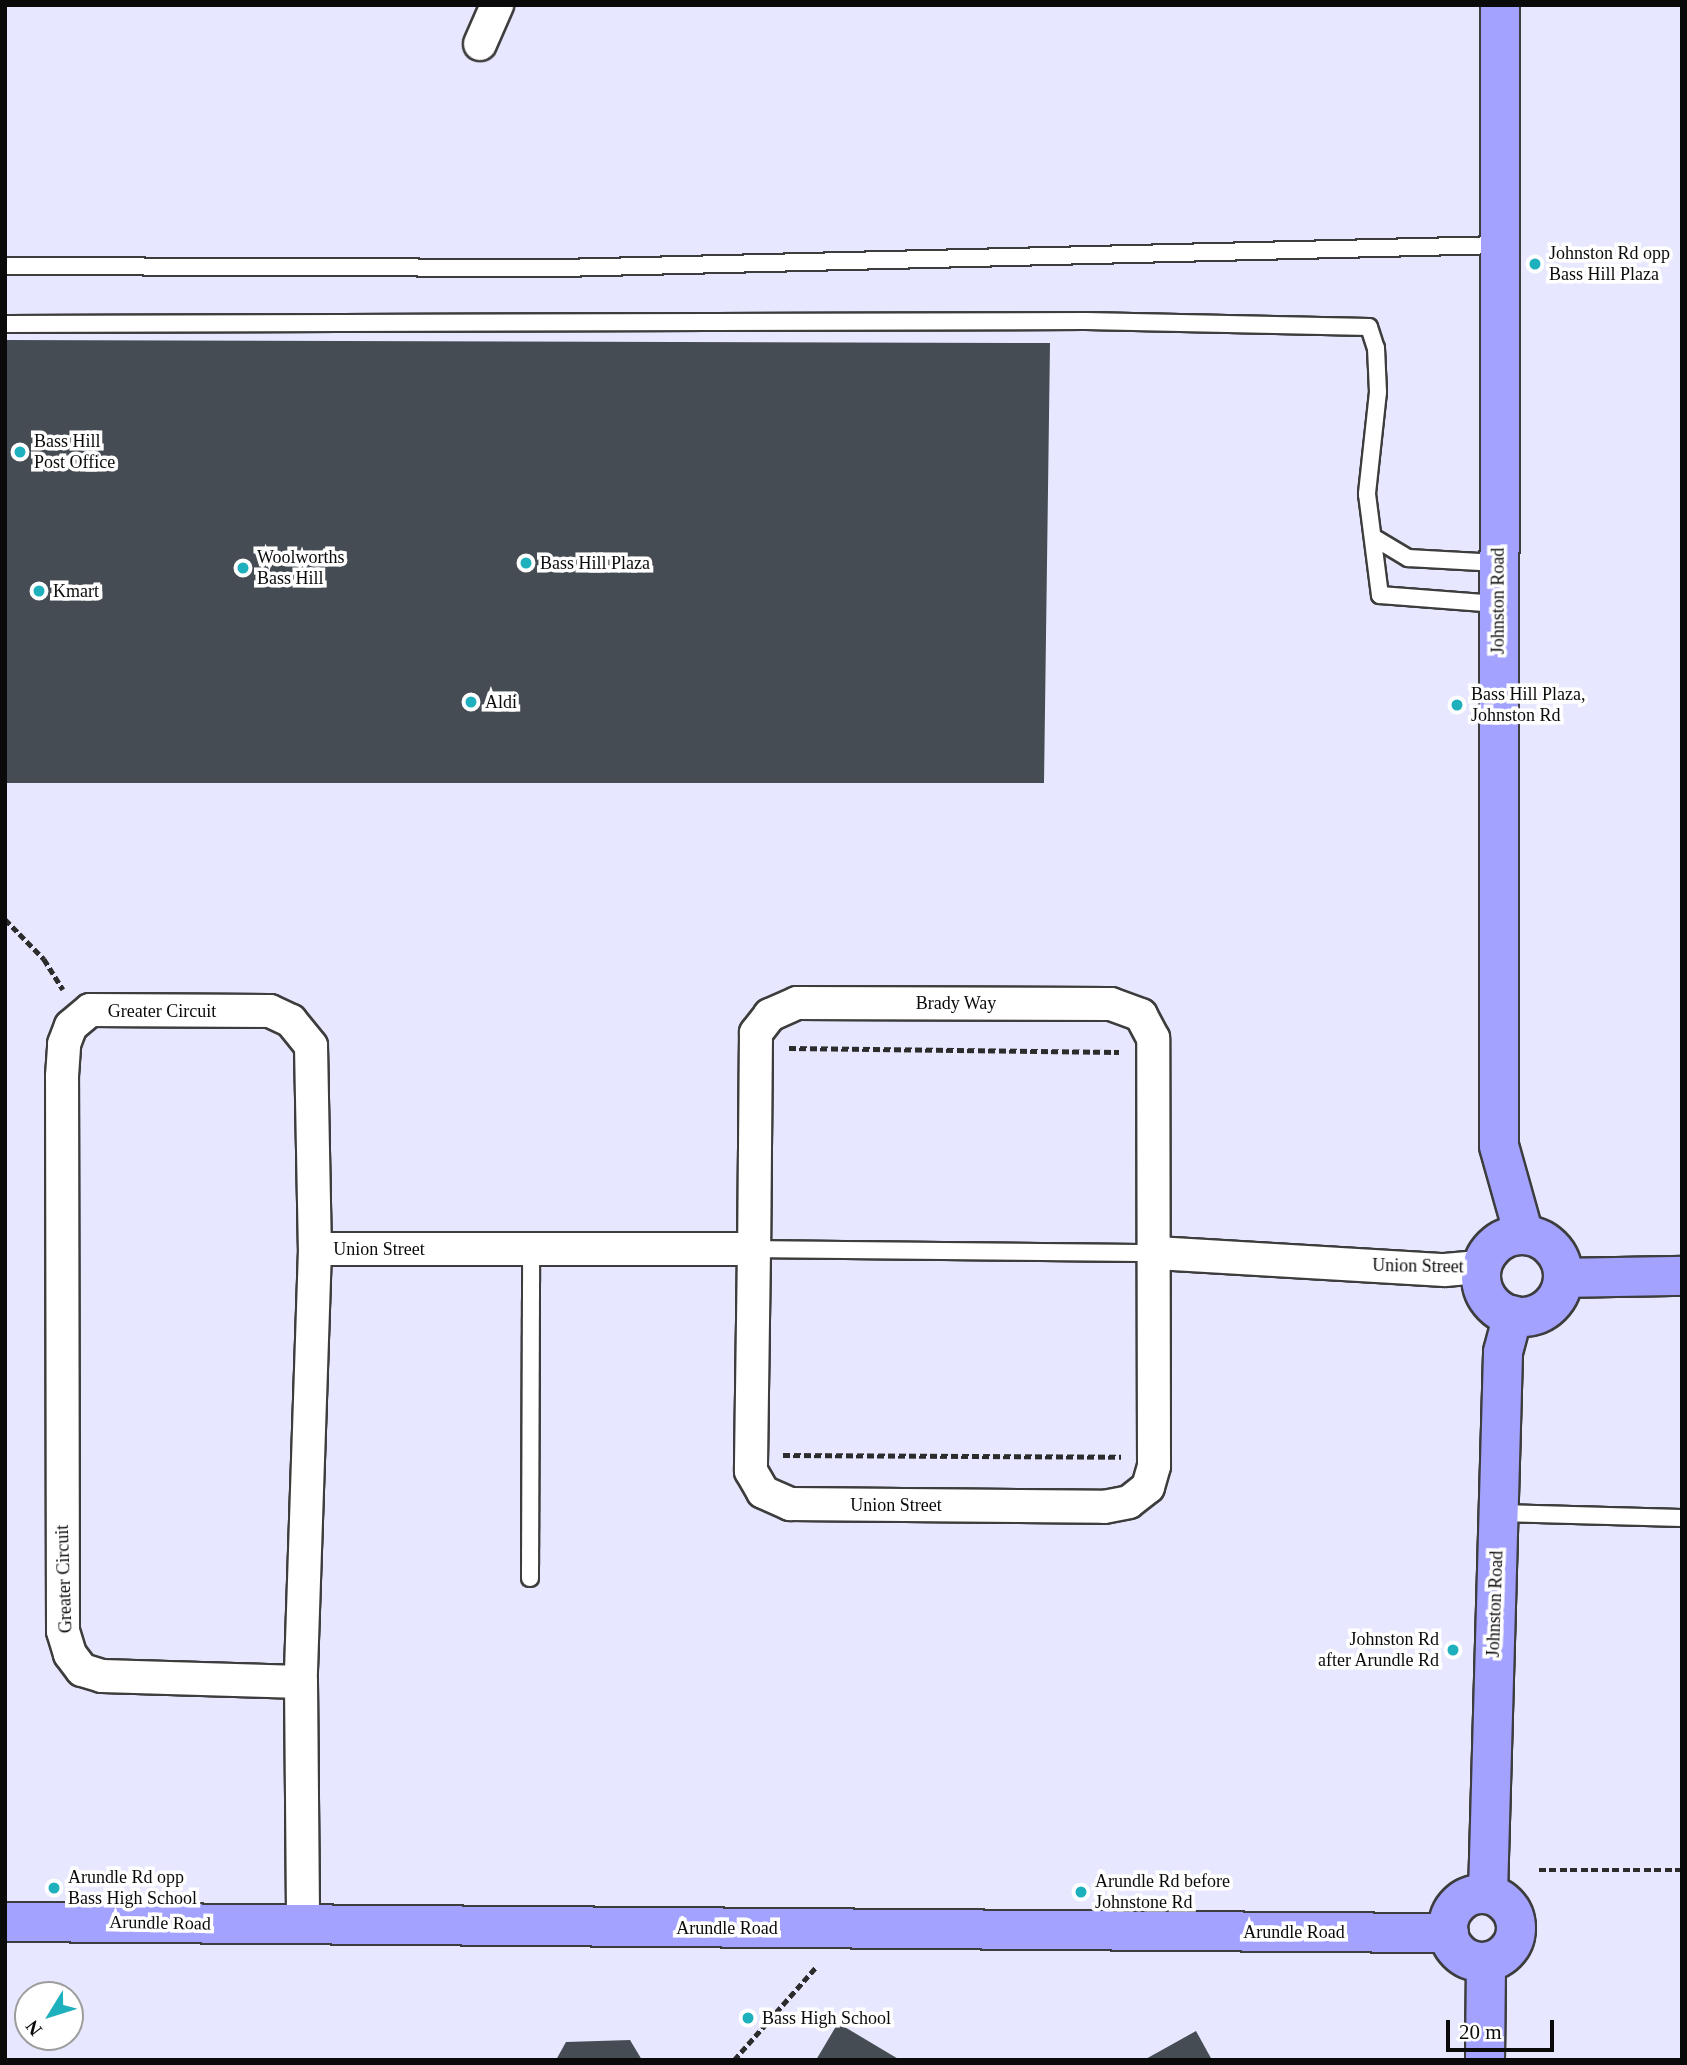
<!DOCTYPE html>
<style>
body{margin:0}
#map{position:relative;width:1687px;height:2065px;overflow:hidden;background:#e7e8ff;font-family:"Times New Roman",serif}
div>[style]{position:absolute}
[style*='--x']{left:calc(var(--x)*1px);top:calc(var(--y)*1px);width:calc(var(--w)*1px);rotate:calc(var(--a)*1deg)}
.building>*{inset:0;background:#464c53}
.path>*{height:4.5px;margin-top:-2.25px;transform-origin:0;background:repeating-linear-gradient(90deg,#2c2c2c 0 7px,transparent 0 10.5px)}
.roads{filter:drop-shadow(2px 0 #3d3d3d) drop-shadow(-2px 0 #3d3d3d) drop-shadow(0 2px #3d3d3d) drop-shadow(0 -2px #3d3d3d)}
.lane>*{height:16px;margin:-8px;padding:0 8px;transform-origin:8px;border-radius:8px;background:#fff}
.street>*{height:32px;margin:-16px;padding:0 16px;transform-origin:16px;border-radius:16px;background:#fff}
.secondary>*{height:38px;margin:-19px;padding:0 19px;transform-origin:19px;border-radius:19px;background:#a4a2ff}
.secondary>.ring{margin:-19px;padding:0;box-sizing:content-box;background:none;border:38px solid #a4a2ff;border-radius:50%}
.dots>*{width:19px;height:19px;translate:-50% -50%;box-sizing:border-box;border:4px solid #fff;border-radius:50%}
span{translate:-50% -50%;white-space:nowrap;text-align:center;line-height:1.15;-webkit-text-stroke:7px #fff;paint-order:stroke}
.poi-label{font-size:18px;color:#0a0a0a}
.left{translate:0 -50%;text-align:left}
.right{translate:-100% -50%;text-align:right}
.street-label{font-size:18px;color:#0a0a0a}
.frame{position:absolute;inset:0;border:7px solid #0a0a0a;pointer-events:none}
.north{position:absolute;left:14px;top:1981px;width:70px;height:70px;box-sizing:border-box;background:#fff;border:2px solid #9d9d9d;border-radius:50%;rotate:232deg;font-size:19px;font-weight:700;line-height:28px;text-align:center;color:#0a0a0a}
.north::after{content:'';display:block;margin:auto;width:24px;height:32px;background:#1fb0bd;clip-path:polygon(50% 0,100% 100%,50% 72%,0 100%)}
.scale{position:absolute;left:1446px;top:2020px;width:108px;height:32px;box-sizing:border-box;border:4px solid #0a0a0a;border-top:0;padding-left:9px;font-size:21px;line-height:24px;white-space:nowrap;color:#0a0a0a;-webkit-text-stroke:5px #fff;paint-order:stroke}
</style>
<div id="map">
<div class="building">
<i style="clip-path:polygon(5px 340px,1050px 343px,1044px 783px,5px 783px)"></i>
<i style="clip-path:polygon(838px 2023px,900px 2060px,816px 2060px)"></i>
<i style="clip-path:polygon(1196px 2031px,1212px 2060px,1144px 2060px)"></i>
<i style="clip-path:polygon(630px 2040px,642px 2060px,556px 2060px,566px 2042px)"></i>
</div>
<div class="path">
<i style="--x:5;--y:919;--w:56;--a:45.7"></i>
<i style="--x:44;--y:959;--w:36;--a:58"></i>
<i style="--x:789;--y:1048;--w:330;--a:0.7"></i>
<i style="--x:783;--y:1455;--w:338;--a:0.3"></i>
<i style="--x:1539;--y:1870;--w:143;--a:0"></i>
<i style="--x:734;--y:2060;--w:125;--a:-48.6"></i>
</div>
<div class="roads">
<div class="lane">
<i style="--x:5;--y:266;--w:555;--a:0.21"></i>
<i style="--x:560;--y:268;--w:940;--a:-1.4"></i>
<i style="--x:5;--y:324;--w:1081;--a:-0.16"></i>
<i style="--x:1086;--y:321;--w:283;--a:1.2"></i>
<i style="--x:1369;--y:327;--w:22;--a:72"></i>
<i style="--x:1376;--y:348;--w:44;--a:87.4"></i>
<i style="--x:1378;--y:392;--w:103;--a:96.2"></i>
<i style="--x:1367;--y:494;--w:102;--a:82.7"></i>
<i style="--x:1380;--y:595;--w:117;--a:4.4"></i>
<i style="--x:1373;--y:537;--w:41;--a:31"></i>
<i style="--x:1408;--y:558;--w:90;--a:3.2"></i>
<i style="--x:754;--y:1249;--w:402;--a:0.6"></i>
<i style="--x:1499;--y:1513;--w:183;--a:1.6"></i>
<i style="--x:530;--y:1578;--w:329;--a:-89.8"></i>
</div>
<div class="street">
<i style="--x:480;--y:44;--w:43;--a:-66.4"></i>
<i style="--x:315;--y:1249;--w:439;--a:0"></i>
<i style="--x:754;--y:1249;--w:222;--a:90.8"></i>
<i style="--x:751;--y:1471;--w:24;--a:60"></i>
<i style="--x:763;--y:1492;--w:30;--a:24"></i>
<i style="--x:790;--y:1504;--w:314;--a:0.5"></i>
<i style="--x:1104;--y:1507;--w:25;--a:-11"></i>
<i style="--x:1129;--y:1502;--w:24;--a:-38"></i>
<i style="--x:1148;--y:1487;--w:22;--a:-74"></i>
<i style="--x:1154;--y:1466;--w:428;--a:-90.1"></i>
<i style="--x:1153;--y:1038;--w:26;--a:-118"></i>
<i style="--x:1141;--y:1015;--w:32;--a:-160"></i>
<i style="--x:1111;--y:1004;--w:314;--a:-179.8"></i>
<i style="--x:797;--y:1003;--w:30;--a:156"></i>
<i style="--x:770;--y:1015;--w:23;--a:128"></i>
<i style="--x:756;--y:1033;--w:216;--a:90.5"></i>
<i style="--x:1156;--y:1253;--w:289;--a:3.4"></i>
<i style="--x:1445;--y:1270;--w:37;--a:-5"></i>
<i style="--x:301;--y:1682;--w:199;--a:-178.3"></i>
<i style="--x:102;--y:1676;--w:21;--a:-163"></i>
<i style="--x:82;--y:1670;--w:20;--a:-127"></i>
<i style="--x:70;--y:1654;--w:24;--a:-107"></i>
<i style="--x:63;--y:1631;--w:555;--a:-90.1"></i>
<i style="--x:62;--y:1076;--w:32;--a:-86"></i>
<i style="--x:64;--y:1044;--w:19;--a:-69"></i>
<i style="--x:71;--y:1026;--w:25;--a:-40"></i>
<i style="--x:90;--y:1010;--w:180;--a:0.3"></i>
<i style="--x:270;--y:1011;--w:23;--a:25"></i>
<i style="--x:291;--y:1021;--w:32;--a:51"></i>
<i style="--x:311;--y:1046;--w:203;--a:88.9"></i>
<i style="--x:315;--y:1249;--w:433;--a:91.9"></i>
<i style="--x:301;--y:1682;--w:243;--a:89.5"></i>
</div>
<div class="secondary">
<i style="--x:1500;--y:5;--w:1141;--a:90.05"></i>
<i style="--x:1499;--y:1146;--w:92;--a:74.3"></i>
<i class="ring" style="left:1481px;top:1235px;width:44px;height:44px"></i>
<i style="--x:1564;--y:1278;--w:118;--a:-1"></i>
<i class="ring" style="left:1448px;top:1894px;width:30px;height:30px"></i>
<i style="--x:1488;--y:1894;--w:542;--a:-88.41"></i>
<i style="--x:1503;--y:1352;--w:38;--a:-75"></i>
<i style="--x:5;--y:1922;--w:1444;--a:0.44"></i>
<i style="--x:1485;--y:2060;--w:97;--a:-89.4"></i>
</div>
</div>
<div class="dots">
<i style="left:1535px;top:264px;background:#1fb0bd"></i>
<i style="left:20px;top:452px;background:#1fb0bd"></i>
<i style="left:526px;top:563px;background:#1fb0bd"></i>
<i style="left:243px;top:568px;background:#1fb0bd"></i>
<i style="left:39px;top:591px;background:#1fb0bd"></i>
<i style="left:471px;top:702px;background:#1fb0bd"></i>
<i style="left:1457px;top:705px;background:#1fb0bd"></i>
<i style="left:1453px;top:1650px;background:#1fb0bd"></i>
<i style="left:54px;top:1888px;background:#1fb0bd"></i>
<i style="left:1081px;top:1892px;background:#1fb0bd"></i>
<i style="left:748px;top:2018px;background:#1fb0bd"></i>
</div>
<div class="poi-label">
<span class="left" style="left:1549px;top:264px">Johnston Rd opp<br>Bass Hill Plaza</span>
<span class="left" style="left:34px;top:452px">Bass Hill<br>Post Office</span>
<span class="left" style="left:257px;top:568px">Woolworths<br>Bass Hill</span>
<span class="left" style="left:540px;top:563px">Bass Hill Plaza</span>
<span class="left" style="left:53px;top:591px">Kmart</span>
<span class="left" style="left:1471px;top:705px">Bass Hill Plaza,<br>Johnston Rd</span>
<span class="left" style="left:485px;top:702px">Aldi</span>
<span class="right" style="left:1439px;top:1650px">Johnston Rd<br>after Arundle Rd</span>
<span class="left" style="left:68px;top:1888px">Arundle Rd opp<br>Bass High School</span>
<span class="left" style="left:1095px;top:1892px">Arundle Rd before<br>Johnstone Rd</span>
<span class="left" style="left:762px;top:2018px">Bass High School</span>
</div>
<div class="street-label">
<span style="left:1498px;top:601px;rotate:-90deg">Johnston Road</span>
<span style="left:956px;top:1003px">Brady Way</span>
<span style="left:162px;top:1011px">Greater Circuit</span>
<span style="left:379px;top:1249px">Union Street</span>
<span style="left:1418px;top:1266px;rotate:1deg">Union Street</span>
<span style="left:896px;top:1505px">Union Street</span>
<span style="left:64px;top:1579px;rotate:-92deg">Greater Circuit</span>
<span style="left:1495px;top:1604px;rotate:-88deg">Johnston Road</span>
<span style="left:160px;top:1923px;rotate:1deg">Arundle Road</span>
<span style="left:727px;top:1928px">Arundle Road</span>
<span style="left:1294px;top:1932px">Arundle Road</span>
</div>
<div class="frame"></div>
<div class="north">N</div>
<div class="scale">20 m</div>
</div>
